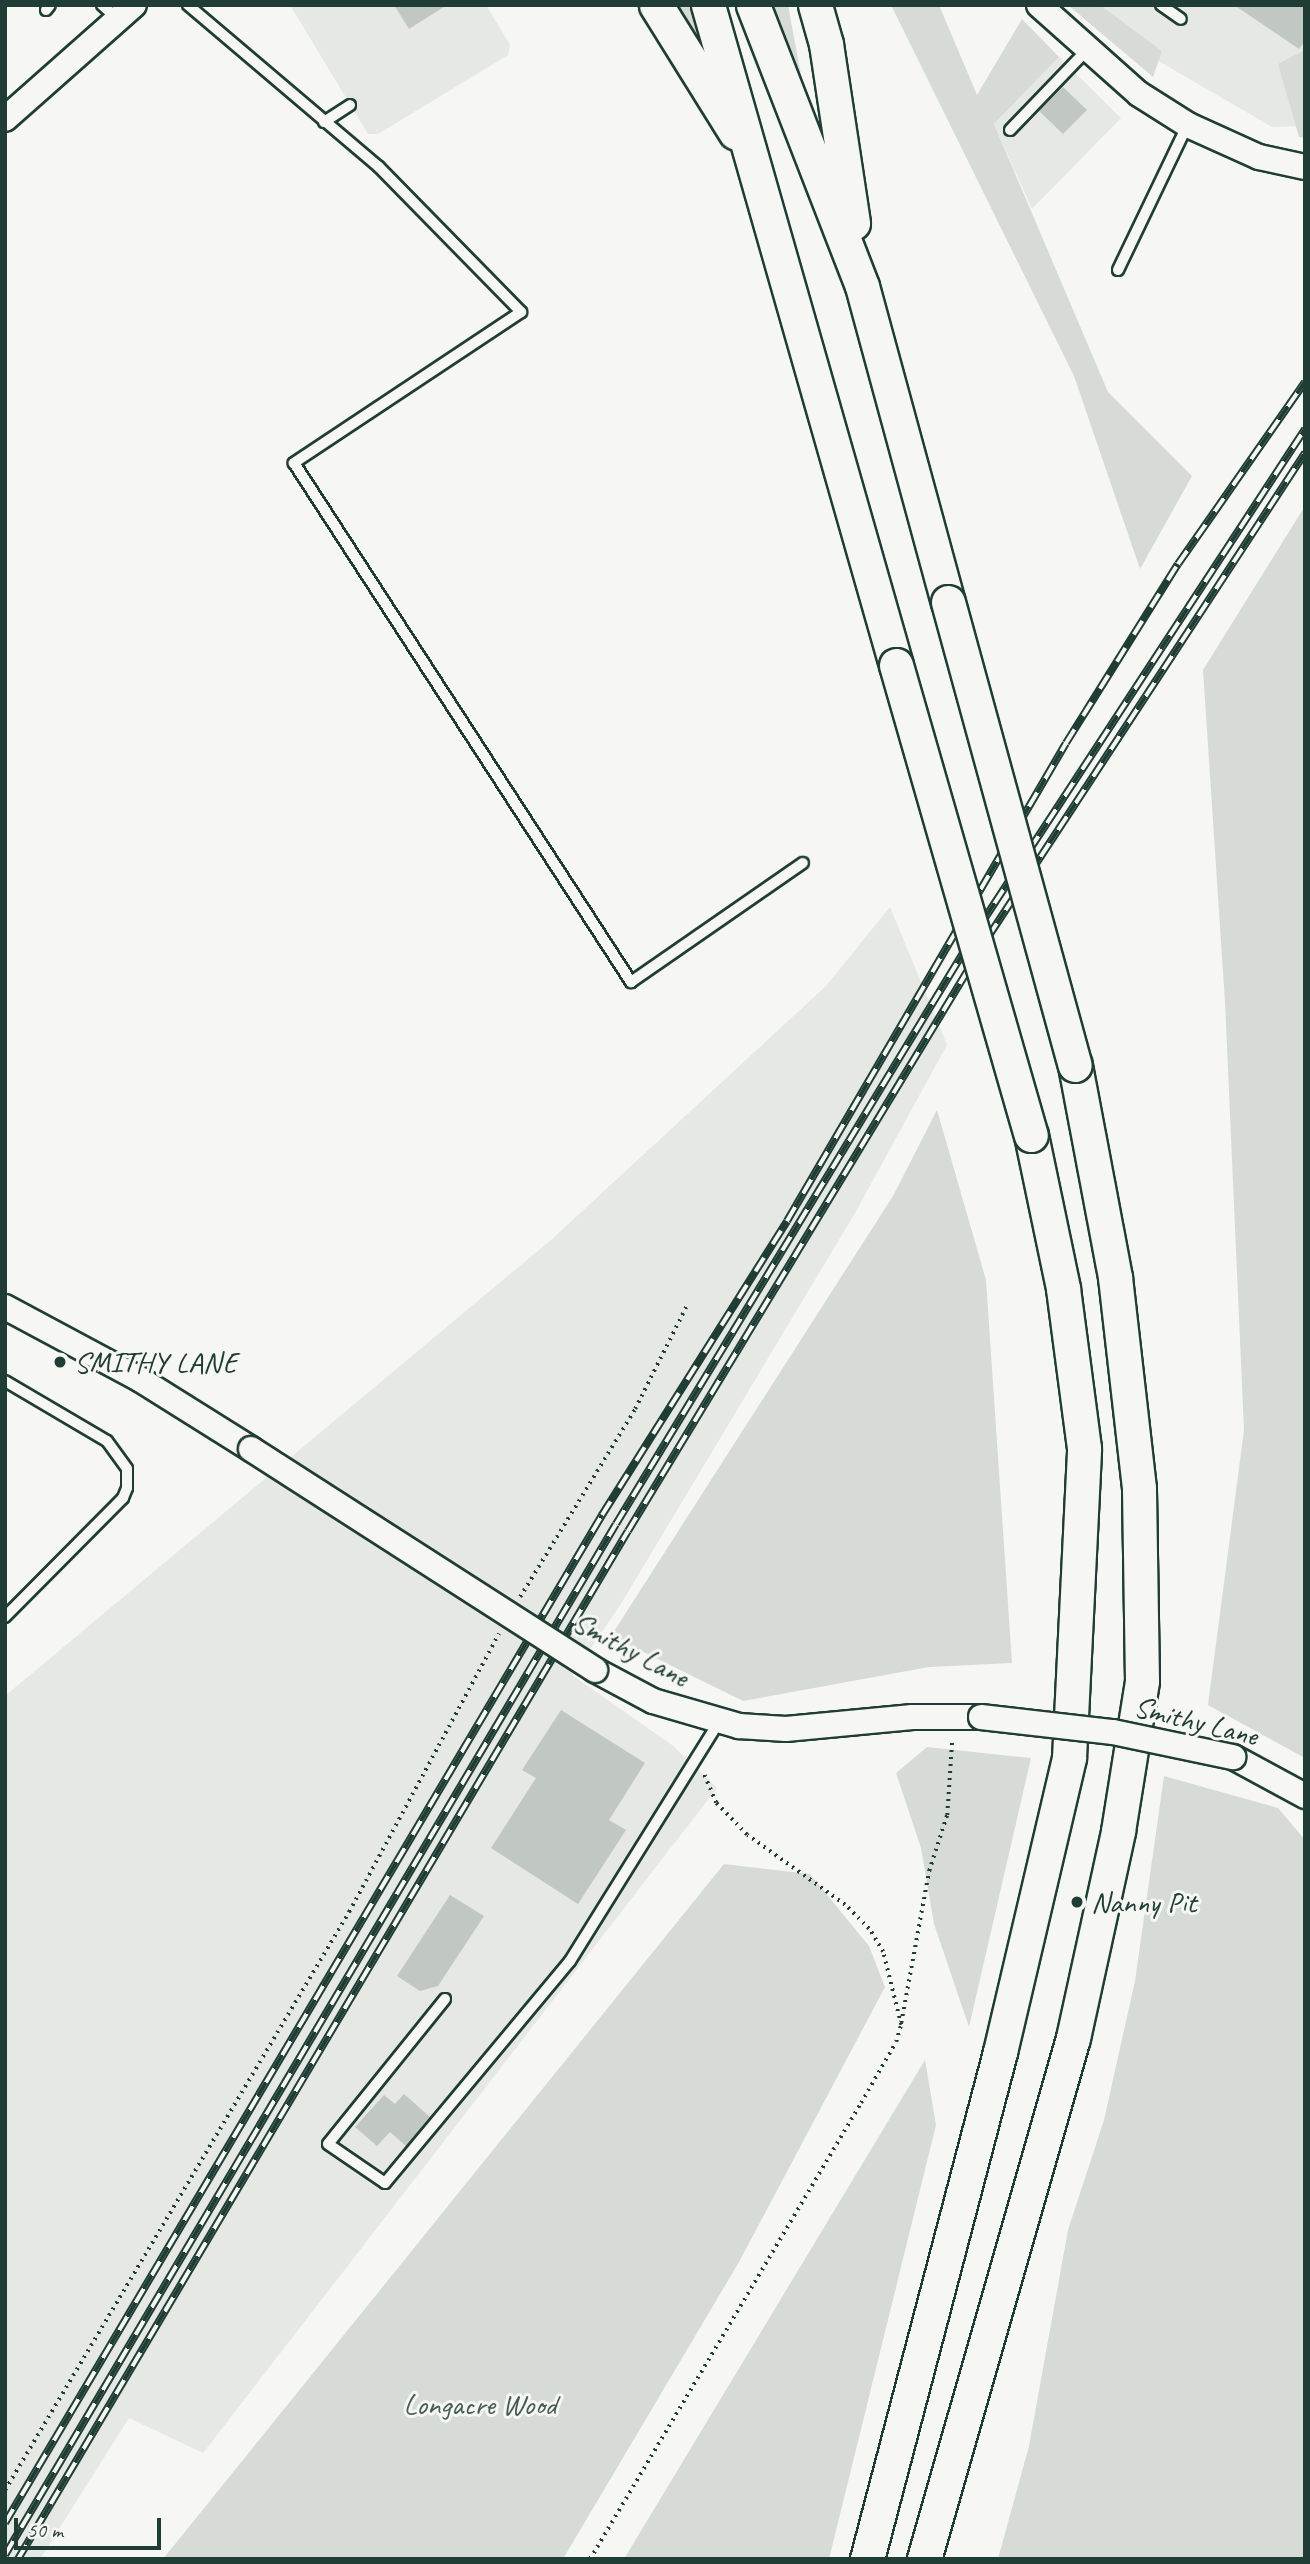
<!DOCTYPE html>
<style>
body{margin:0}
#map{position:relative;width:1310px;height:2564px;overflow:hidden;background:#f6f6f2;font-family:Caveat,sans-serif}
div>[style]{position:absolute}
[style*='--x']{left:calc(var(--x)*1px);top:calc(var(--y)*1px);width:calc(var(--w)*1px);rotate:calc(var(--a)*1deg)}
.built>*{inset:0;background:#e6e8e4}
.green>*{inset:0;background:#d6dbd6}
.building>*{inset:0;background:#c1c8c3}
.path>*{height:3.5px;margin-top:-1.75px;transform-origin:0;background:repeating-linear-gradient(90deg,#1f3d34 0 2px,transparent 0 7px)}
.roads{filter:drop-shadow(2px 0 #1f3d34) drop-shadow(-2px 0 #1f3d34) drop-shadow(0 2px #1f3d34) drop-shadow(0 -2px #1f3d34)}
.service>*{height:10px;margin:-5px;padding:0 5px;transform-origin:5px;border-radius:5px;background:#f6f6f2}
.tertiary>*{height:24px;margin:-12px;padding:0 12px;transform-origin:12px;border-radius:12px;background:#f6f6f2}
.trunk>*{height:33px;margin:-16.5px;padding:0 16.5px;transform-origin:16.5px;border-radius:16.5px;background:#f6f6f2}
.rail>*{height:8px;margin-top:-4px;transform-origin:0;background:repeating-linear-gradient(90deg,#f6f6f2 0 16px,#1f3d34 0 32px);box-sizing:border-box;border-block:2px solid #1f3d34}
.bridges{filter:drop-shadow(2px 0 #1f3d34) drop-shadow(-2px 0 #1f3d34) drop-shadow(0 2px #1f3d34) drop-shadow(0 -2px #1f3d34)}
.tertiary-bridge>*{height:24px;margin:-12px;padding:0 12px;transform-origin:12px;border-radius:12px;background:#f6f6f2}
.trunk-bridge>*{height:33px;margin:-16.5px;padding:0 16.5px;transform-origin:16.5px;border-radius:16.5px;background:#f6f6f2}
.dots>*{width:19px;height:19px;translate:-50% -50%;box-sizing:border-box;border:4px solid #f6f6f2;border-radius:50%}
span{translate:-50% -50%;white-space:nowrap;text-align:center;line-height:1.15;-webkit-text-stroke:6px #f6f6f2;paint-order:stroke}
.poi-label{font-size:30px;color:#1f3d34}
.left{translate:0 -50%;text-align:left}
.street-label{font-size:30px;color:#1f3d34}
.park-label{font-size:30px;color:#445d54}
.frame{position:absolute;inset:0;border:7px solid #1f3d34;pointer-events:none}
.scale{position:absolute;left:14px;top:2518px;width:147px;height:32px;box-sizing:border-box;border:4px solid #1f3d34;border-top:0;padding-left:9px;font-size:21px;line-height:24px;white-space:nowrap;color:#1f3d34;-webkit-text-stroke:5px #f6f6f2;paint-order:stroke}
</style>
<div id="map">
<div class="built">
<i style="clip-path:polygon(290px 5px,486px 5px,510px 45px,508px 55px,378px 134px,368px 134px)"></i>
<i style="clip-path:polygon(1084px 5px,1305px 5px,1305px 126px,1272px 127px,1121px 39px)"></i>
<i style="clip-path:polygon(1059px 57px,1121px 118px,1032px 209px,994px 124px)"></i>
<i style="clip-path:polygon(890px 907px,947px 1045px,855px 1213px,619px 1607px,572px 1675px,672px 1745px,717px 1788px,203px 2453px,129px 2418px,40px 2559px,5px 2559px,5px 1696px,552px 1239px,826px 986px)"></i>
</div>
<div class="green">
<i style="clip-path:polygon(678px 5px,692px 5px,726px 79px)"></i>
<i style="clip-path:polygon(770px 5px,788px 5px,806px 102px)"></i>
<i style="clip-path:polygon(891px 5px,939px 5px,977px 95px,1022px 19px,1059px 57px,994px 124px,1108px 392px,1192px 476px,1140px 569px,1074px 376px)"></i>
<i style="clip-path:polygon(1068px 5px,1100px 5px,1162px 51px,1153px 77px)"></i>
<i style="clip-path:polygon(1305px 50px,1305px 138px,1299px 137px,1278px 64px)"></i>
<i style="clip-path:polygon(1305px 506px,1305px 1758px,1208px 1705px,1244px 1430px,1225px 1002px,1203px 670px)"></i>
<i style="clip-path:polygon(937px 1110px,986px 1280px,1012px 1663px,929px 1667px,743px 1701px,611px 1636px,893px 1196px)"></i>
<i style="clip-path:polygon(927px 1747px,1031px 1758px,969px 2027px,934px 1924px,921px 1848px,896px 1773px)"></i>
<i style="clip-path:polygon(1164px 1776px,1278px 1808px,1305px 1840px,1305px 2559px,998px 2559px,1029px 2446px,1068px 2230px,1104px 2120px,1135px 1981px)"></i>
<i style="clip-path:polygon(724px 1864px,810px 1874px,869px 1946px,885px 1987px,739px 2262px,563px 2559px,163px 2559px)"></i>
<i style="clip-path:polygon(925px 2060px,936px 2125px,829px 2559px,624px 2559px)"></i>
</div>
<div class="building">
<i style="clip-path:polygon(394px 5px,447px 5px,409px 29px)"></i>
<i style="clip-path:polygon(1234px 5px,1305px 5px,1305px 41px,1299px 49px)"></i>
<i style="clip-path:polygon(1063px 87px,1087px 110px,1063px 134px,1039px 111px)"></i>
<i style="clip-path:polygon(561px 1710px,645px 1763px,609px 1820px,626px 1830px,578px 1904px,491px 1848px,536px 1778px,522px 1770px)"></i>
<i style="clip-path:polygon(450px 1895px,484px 1916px,438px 1986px,420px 1991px,397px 1976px)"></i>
<i style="clip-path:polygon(404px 2094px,430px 2117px,406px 2146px,390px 2132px,377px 2146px,355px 2127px,384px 2095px,395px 2104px)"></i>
</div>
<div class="path">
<i style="--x:520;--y:1597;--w:220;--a:-58.5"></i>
<i style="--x:635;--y:1409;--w:114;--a:-63.4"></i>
<i style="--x:901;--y:2023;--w:155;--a:-79.6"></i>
<i style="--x:929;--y:1871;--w:59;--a:-72.2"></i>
<i style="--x:947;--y:1815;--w:76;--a:-86.2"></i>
<i style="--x:5;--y:2490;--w:673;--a:-59.24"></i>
<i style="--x:349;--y:1912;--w:316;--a:-61.7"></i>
<i style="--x:590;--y:2559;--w:530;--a:-59.28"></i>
<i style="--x:861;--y:2103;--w:70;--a:-60.2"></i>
<i style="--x:896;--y:2042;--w:18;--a:-74"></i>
<i style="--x:901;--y:2025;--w:75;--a:-103.9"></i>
<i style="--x:883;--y:1952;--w:27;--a:-121"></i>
<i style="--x:869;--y:1929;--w:34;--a:-135"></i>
<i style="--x:845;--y:1905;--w:120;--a:-144.5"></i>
<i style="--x:747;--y:1835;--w:45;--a:-134.1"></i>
<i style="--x:716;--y:1803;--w:34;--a:-113"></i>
</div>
<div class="roads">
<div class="service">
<i style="--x:102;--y:5;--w:20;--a:41"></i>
<i style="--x:188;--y:5;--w:250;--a:40.3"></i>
<i style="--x:379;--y:167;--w:203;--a:45.6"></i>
<i style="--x:521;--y:312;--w:273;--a:146.4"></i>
<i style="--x:294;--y:463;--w:619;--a:57"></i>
<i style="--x:631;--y:982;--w:209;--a:-34.7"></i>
<i style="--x:1161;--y:5;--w:24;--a:35"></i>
<i style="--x:46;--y:10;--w:6;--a:-51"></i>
<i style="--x:324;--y:122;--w:31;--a:-33"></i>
<i style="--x:1010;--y:130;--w:111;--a:-46.1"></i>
<i style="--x:1118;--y:270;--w:160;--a:-64.4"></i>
<i style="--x:5;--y:1381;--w:118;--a:30.5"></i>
<i style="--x:107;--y:1441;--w:34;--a:54"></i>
<i style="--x:127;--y:1469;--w:19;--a:90"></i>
<i style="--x:127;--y:1488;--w:11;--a:112"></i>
<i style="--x:123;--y:1498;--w:168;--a:134.8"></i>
<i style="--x:445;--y:1999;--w:186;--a:128.9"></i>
<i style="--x:328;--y:2144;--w:69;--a:34.4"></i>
<i style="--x:385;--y:2183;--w:289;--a:-50.2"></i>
<i style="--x:570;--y:1961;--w:280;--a:-58.1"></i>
</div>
<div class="tertiary">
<i style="--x:1039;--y:5;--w:134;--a:41.7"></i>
<i style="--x:1139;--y:94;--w:58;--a:32.3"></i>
<i style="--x:1188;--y:125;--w:78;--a:24.3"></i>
<i style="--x:1259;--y:157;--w:47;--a:12.3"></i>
<i style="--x:5;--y:119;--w:172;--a:-41.5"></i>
<i style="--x:5;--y:1307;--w:154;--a:28.2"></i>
<i style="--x:141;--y:1380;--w:130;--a:32.1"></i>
<i style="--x:595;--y:1670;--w:66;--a:28.1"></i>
<i style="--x:653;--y:1701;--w:90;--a:16.2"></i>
<i style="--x:739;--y:1726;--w:47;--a:3.7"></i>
<i style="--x:786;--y:1729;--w:127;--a:-5.4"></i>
<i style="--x:912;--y:1717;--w:69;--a:0"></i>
<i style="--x:1233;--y:1757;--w:82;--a:28.4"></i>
</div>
<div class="trunk">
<i style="--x:656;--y:5;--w:150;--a:58.1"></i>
<i style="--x:708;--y:5;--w:686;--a:74.1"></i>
<i style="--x:753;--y:5;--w:301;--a:68.8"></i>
<i style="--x:862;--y:286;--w:327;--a:74.8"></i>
<i style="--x:815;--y:5;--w:41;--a:74.2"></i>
<i style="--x:826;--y:44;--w:181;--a:81.4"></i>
<i style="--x:867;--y:2559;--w:524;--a:-75.3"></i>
<i style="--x:1000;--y:2052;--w:302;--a:-76.8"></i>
<i style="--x:1069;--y:1758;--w:310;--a:-87.2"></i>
<i style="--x:1084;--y:1448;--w:161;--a:-97.5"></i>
<i style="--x:1063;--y:1288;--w:156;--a:-101.8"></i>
<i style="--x:924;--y:2559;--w:542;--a:-74.04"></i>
<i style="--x:1073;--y:2038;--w:212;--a:-77.7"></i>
<i style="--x:1118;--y:1831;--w:152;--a:-80.9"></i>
<i style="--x:1142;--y:1681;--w:193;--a:-90.9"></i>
<i style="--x:1139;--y:1488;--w:212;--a:-96.5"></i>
<i style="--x:1115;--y:1277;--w:216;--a:-100.7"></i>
</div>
</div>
<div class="rail">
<i style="--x:5;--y:2523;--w:1172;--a:-59.36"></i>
<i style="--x:602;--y:1515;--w:347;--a:-57.8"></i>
<i style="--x:787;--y:1221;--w:553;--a:-59.73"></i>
<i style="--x:1066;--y:743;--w:211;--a:-58"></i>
<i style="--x:1178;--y:564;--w:222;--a:-55.1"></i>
<i style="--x:5;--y:2555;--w:1198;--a:-59.35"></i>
<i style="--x:616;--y:1524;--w:695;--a:-58.71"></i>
<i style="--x:977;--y:930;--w:599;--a:-56.79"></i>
<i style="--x:18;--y:2559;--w:1195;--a:-59.32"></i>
<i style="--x:628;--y:1531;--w:695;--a:-58.78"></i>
<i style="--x:988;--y:937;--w:579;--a:-56.78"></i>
</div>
<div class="bridges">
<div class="tertiary-bridge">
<i style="--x:251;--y:1449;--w:409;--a:32.7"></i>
<i style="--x:981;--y:1717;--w:133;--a:6.5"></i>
<i style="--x:1113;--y:1732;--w:123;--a:11.8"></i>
</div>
<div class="trunk-bridge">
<i style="--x:948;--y:602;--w:480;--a:74.7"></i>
<i style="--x:896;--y:665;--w:489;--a:74"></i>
</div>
</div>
<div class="dots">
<i style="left:60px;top:1362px;background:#1f3d34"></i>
<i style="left:1077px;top:1902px;background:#1f3d34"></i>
</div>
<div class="poi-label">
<span class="left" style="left:74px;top:1362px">SMITHY LANE</span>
<span class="left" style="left:1091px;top:1902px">Nanny Pit</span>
</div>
<div class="street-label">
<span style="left:631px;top:1649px;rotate:28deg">Smithy Lane</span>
<span style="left:1196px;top:1721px;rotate:14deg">Smithy Lane</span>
</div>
<div class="park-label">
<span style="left:480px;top:2404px">Longacre Wood</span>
</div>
<div class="frame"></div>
<div class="scale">50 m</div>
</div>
